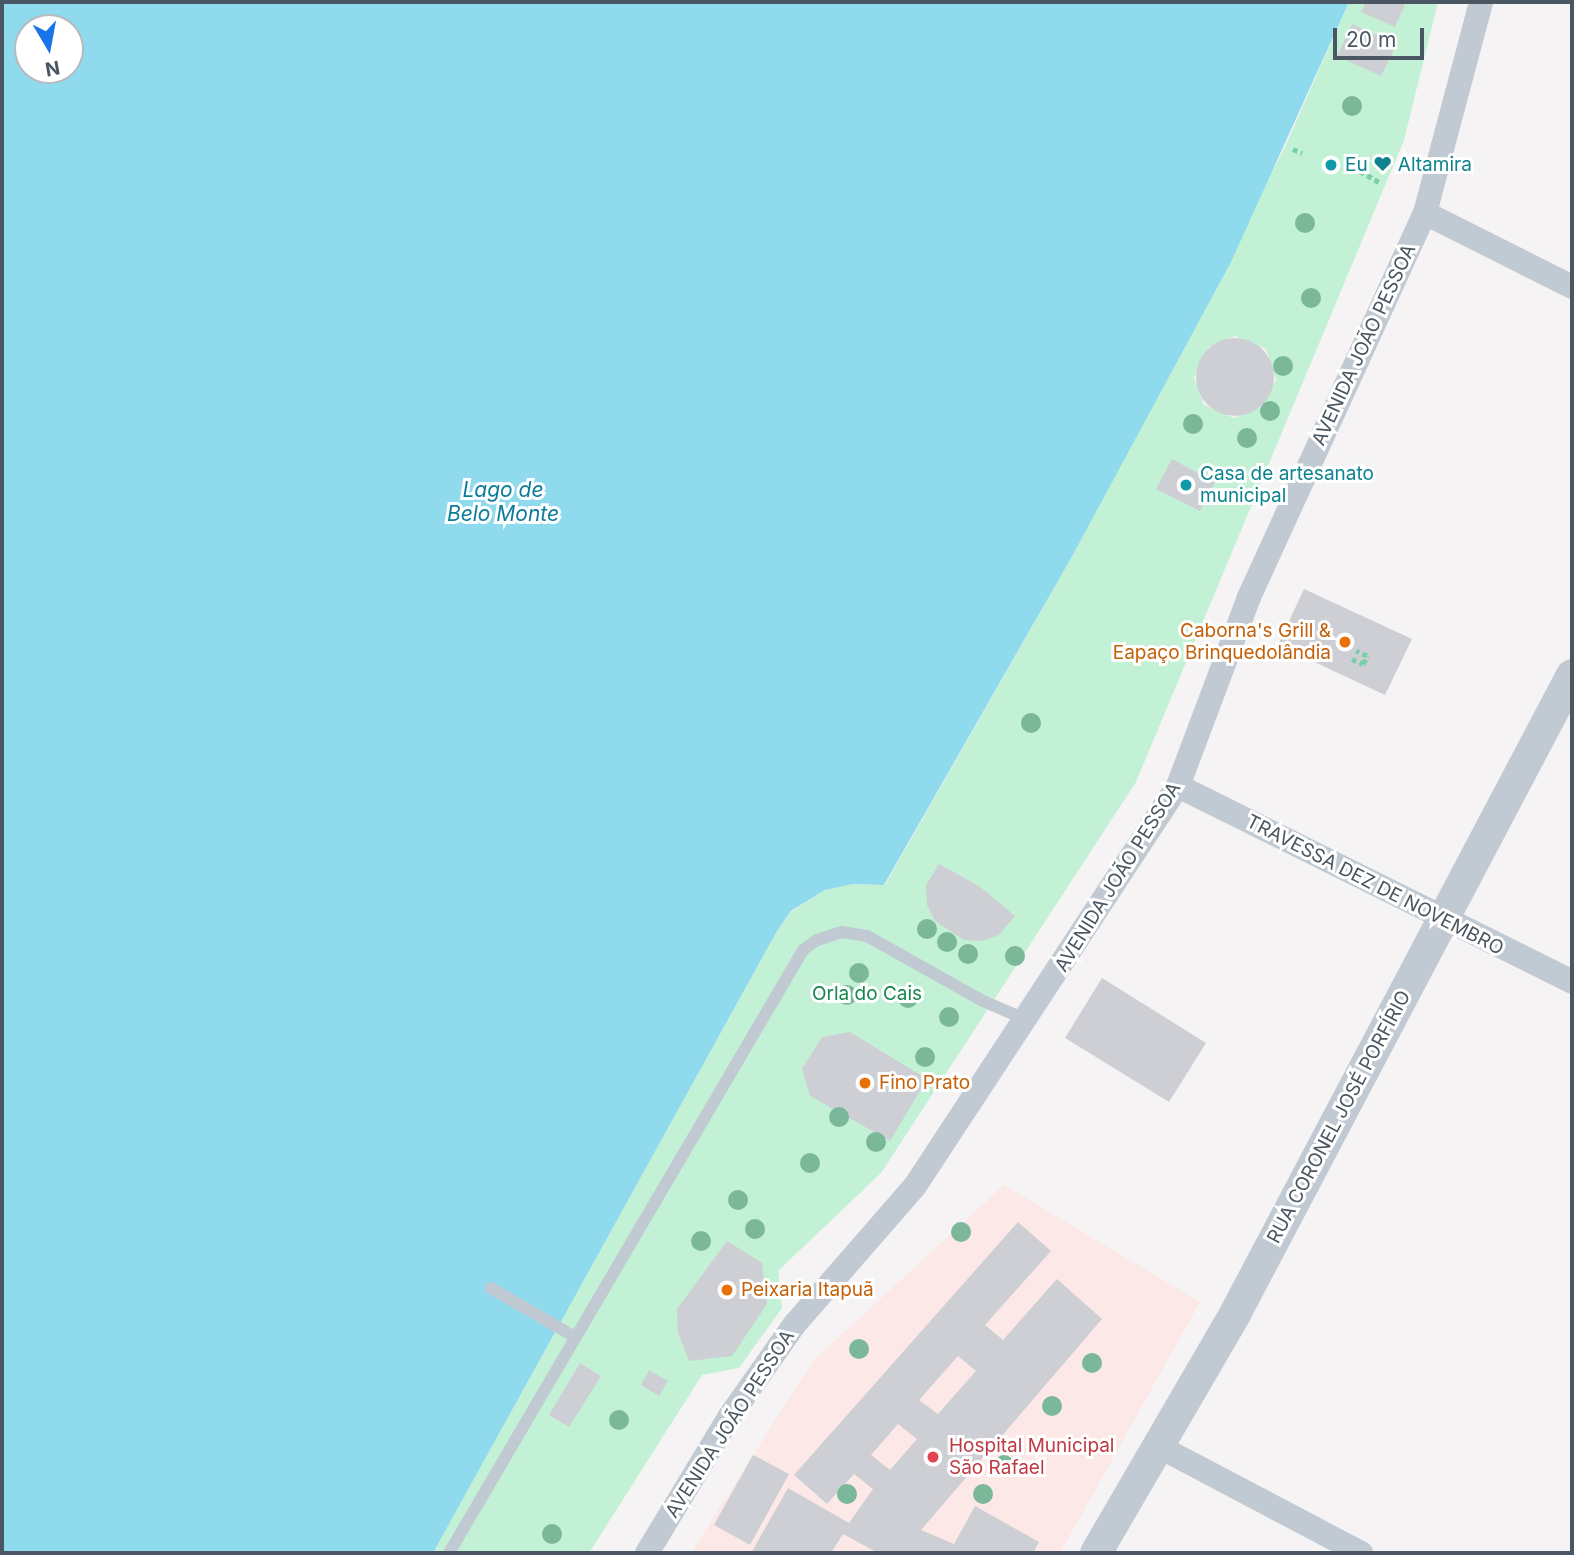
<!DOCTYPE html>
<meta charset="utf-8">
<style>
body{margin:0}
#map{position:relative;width:1574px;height:1555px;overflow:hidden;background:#f5f3f3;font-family:Inter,sans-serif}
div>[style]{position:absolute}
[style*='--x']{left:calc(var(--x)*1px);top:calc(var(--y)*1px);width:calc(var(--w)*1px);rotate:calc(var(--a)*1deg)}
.medical>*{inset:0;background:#fce8e6}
.green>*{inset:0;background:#c3f1d5}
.water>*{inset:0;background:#90daee}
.building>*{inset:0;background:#cdcfd5}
.round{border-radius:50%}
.path>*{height:4.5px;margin-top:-2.25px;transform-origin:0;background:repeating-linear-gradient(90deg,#7ad0a6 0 5px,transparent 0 8.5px)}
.service>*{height:12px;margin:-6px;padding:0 6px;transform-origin:6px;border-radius:6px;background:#c1cad2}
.minor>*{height:24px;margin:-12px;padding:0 12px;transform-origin:12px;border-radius:12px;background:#c1cad2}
.tertiary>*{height:32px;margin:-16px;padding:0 16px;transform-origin:16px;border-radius:16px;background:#c1cad2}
.trees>*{width:20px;height:20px;margin:-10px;border-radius:50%;background:#7bb799}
.dots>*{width:19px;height:19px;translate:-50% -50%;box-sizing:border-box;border:4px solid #fff;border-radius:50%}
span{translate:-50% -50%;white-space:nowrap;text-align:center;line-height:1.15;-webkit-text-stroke:6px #fff;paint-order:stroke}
.culture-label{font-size:19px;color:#0d838f}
.left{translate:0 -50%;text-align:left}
.street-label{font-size:19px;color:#4a5661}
.food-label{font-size:19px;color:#c56008}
.right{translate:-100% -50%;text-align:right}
.park-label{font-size:19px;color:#17864f}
.health-label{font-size:19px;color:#be3a42}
.water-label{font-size:21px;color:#0c7c9b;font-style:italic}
.frame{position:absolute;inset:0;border:4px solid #4a5661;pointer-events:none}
.north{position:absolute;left:14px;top:14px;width:70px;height:70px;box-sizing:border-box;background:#fff;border:2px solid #b7bbc0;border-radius:50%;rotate:170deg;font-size:19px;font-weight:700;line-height:28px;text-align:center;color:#4a5661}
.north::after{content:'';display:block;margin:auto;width:24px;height:32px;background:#1a73e8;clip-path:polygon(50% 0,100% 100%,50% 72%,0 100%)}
.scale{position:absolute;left:1333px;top:28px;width:91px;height:32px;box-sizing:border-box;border:4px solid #4a5661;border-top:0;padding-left:9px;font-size:21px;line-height:24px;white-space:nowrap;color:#4a5661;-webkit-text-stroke:5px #fff;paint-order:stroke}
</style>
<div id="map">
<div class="medical">
<i style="clip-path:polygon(1004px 1185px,1200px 1302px,1060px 1553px,691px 1553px,813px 1361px)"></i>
</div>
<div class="green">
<i style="clip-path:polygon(evenodd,1349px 2px,1438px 2px,1404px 140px,1136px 782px,881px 1173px,778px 1271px,782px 1308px,739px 1368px,702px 1375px,589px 1553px,433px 1553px,777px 931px,791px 912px,825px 890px,853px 884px,885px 885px,1070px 560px,1285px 147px,1349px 2px,1235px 336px,1266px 349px,1276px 380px,1261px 407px,1234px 418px,1204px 405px,1194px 377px,1209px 347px,1235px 336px)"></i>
</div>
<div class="water">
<i style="clip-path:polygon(evenodd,2px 2px,1349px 2px,1231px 262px,1070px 560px,884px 885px,853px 884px,825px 890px,791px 911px,777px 931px,433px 1553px,2px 1553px,2px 2px,28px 28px,70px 28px,70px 70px,28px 70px,28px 28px)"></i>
</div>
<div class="building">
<i style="clip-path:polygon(1366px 2px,1406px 2px,1395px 27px,1361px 12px)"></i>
<i style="clip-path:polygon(1352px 24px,1397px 44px,1381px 76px,1337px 56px)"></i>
<i class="round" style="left:1196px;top:338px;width:78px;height:78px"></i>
<i style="clip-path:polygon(1172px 459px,1215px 482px,1200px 511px,1156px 489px)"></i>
<i style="clip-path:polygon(1304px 589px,1412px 639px,1385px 695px,1278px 645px)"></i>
<i style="clip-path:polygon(939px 864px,979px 886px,1015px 916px,999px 935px,982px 941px,964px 940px,935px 921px,927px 905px,926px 885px)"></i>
<i style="clip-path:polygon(1102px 978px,1206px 1043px,1169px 1102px,1065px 1038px)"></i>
<i style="clip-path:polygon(850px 1032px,927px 1079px,890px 1141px,810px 1096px,802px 1069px,822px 1037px)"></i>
<i style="clip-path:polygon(evenodd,1018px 1222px,1051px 1251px,985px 1325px,1003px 1340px,1057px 1279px,1102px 1319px,921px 1530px,954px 1544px,975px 1506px,1039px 1542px,1033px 1553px,878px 1553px,843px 1534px,831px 1553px,751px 1553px,788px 1488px,849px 1523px,873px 1489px,854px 1474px,827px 1504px,794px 1475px,1018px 1222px,958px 1356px,976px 1371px,938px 1414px,919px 1400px,958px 1356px,1018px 1222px,898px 1424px,917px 1439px,890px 1470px,871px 1455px,898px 1424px)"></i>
<i style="clip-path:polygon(727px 1241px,762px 1263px,767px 1304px,732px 1356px,689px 1361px,678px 1333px,677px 1309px)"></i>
<i style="clip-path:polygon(580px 1363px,601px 1376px,569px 1427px,549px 1415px)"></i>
<i style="clip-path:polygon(649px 1370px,668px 1381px,659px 1396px,641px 1385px)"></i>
<i style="clip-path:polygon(753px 1455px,789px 1474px,750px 1545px,714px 1525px)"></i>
</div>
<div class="path">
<i style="--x:1293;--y:149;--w:10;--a:24"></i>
<i style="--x:1360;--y:171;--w:22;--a:30"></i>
<i style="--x:1352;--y:659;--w:12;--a:24"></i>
<i style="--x:1363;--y:664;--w:9;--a:-63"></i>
<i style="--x:1367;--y:656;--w:12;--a:-156"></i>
</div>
<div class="service">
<i style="--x:491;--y:1288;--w:95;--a:30.3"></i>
<i style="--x:449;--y:1553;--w:699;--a:-59.58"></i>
<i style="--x:803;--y:950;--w:17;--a:-36"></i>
<i style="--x:817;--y:940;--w:26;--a:-18"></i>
<i style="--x:842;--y:932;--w:25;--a:9"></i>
<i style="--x:867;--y:936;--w:133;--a:29.3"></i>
<i style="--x:983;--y:1001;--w:48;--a:23.4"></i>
</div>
<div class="minor">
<i style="--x:1425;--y:213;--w:165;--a:26.7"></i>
<i style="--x:1178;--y:786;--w:440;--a:26.4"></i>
<i style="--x:1156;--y:1445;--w:232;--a:27.8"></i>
<i style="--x:647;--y:1553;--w:160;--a:-58.8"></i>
<i style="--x:730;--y:1416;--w:113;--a:-54.8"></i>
<i style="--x:795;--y:1324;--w:183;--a:-49"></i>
<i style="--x:915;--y:1186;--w:479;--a:-56.7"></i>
<i style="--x:1178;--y:786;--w:202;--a:-69.4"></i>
<i style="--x:1249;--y:597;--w:422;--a:-65.4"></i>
<i style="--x:1425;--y:213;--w:218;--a:-75.1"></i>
</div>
<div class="tertiary">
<i style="--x:1096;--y:1553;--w:279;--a:-59.8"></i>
<i style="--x:1236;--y:1312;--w:720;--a:-62.19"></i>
</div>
<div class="trees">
<i style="left:1352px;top:106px"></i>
<i style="left:1305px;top:223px"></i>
<i style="left:1311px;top:298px"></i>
<i style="left:1283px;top:366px"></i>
<i style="left:1270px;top:411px"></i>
<i style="left:1193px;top:424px"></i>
<i style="left:1247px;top:438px"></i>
<i style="left:1031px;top:723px"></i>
<i style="left:927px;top:929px"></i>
<i style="left:947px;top:942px"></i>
<i style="left:968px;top:954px"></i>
<i style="left:1015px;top:956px"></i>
<i style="left:859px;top:973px"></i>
<i style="left:847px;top:995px"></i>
<i style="left:908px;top:998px"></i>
<i style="left:949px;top:1017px"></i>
<i style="left:925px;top:1057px"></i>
<i style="left:839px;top:1117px"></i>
<i style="left:876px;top:1142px"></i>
<i style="left:810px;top:1163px"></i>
<i style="left:738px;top:1200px"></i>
<i style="left:755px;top:1229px"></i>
<i style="left:961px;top:1232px"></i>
<i style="left:701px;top:1241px"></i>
<i style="left:859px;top:1349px"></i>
<i style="left:1092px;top:1363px"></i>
<i style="left:1052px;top:1406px"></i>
<i style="left:619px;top:1420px"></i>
<i style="left:1004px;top:1465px"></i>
<i style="left:847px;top:1494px"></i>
<i style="left:983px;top:1494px"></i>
<i style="left:552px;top:1534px"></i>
</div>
<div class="dots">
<i style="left:1331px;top:165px;background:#0f9aa8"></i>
<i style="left:1186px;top:485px;background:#0f9aa8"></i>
<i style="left:1345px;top:642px;background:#e8710a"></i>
<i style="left:865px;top:1083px;background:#e8710a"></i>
<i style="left:727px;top:1290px;background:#e8710a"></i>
<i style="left:933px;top:1457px;background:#e0444e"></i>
</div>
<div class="culture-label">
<span class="left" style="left:1345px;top:165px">Eu ♥ Altamira</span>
<span class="left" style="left:1200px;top:485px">Casa de artesanato<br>municipal</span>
</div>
<div class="street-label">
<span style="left:1364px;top:345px;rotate:-65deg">AVENIDA JOÃO PESSOA</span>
<span style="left:1118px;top:877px;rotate:-58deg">AVENIDA JOÃO PESSOA</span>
<span style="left:1375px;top:885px;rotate:27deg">TRAVESSA DEZ DE NOVEMBRO</span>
<span style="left:1339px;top:1117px;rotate:-62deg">RUA CORONEL JOSÉ PORFÍRIO</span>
<span style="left:730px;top:1424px;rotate:-57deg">AVENIDA JOÃO PESSOA</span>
</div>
<div class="food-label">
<span class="right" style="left:1331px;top:642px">Caborna's Grill &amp;<br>Eapaço Brinquedolândia</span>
<span class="left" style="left:879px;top:1083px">Fino Prato</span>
<span class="left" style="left:741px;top:1290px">Peixaria Itapuã</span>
</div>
<div class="park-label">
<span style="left:867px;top:994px">Orla do Cais</span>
</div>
<div class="health-label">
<span class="left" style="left:949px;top:1457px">Hospital Municipal<br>São Rafael</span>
</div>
<div class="water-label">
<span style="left:503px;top:502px">Lago de<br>Belo Monte</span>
</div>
<div class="frame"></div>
<div class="north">N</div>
<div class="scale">20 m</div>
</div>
